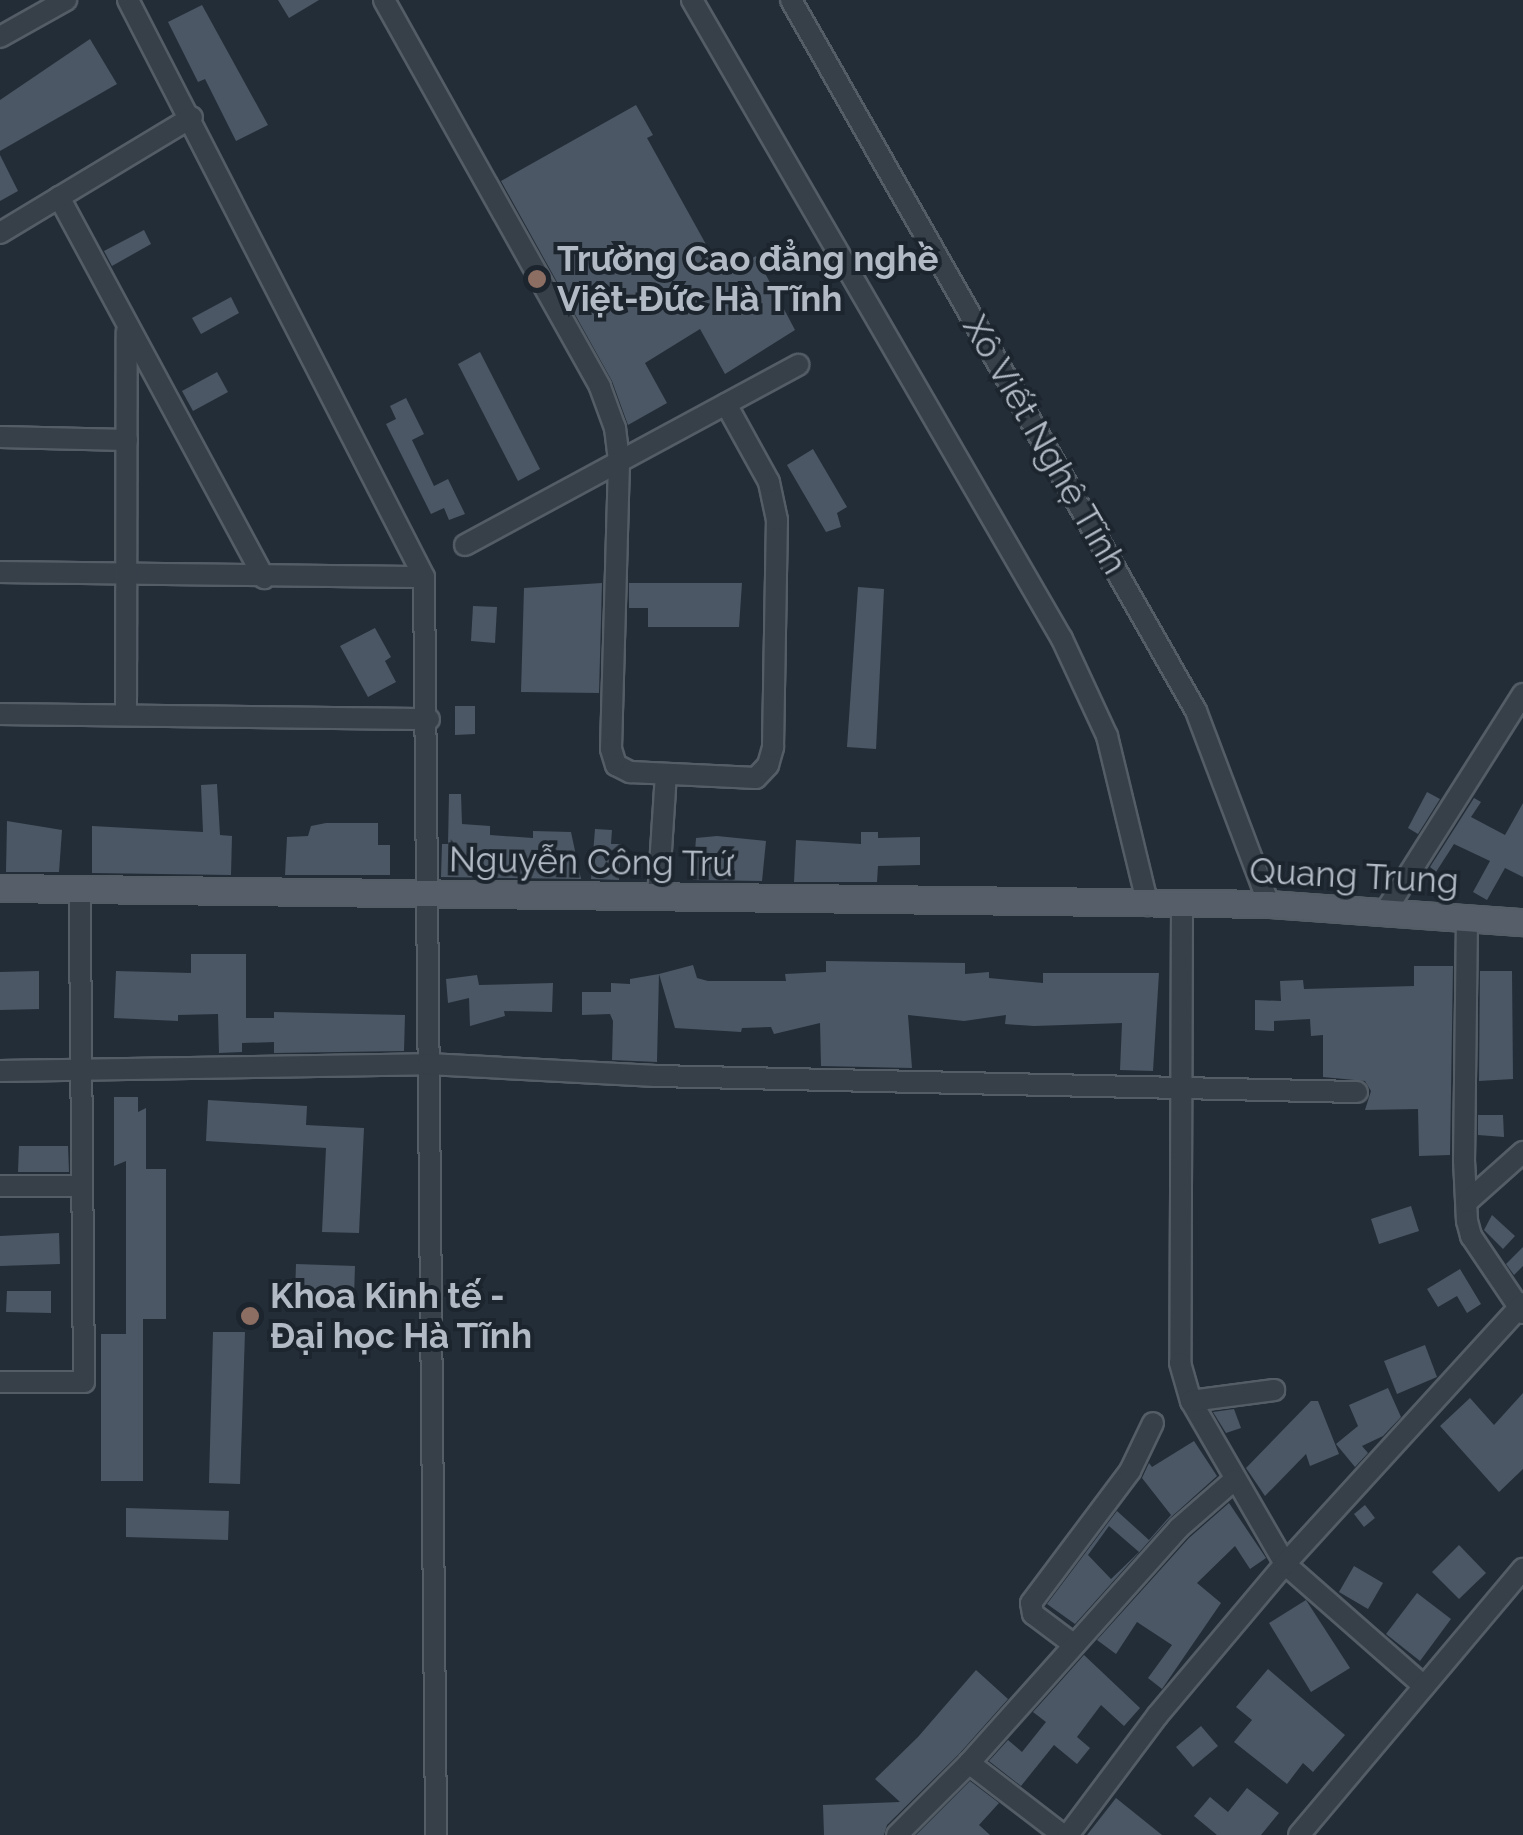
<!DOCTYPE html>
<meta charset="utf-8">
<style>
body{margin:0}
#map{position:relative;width:1523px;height:1835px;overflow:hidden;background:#232d38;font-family:Raleway,sans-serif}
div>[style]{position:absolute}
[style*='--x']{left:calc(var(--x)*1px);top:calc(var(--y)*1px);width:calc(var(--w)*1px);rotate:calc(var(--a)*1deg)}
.building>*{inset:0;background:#4b5764}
.roads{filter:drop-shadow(2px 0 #545d66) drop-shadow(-2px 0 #545d66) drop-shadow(0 2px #545d66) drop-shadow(0 -2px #545d66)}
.minor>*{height:20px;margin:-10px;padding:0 10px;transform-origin:10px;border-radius:10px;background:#373f49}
.major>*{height:25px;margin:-12.5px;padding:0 12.5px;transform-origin:12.5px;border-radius:12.5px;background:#555e69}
.dots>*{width:28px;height:28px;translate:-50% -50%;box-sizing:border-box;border:5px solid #1c242d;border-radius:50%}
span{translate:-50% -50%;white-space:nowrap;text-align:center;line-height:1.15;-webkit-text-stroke:8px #1c242d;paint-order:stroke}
.poi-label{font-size:35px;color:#b1bac5;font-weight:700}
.left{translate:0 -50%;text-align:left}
.street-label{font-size:35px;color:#b1bac5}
</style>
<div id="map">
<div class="building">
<i style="clip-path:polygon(278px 0,319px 0,289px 18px)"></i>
<i style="clip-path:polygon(202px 5px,268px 125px,236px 141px,205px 79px,198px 82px,168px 22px)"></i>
<i style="clip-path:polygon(90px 39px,117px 84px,0 151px,0 100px)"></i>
<i style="clip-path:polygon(636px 105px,653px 135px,647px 138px,723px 275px,756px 256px,795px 330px,725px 374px,700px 329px,645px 363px,667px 403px,628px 425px,612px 381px,501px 181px)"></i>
<i style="clip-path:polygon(0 155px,18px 191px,0 201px)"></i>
<i style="clip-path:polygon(144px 230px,151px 244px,112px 266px,104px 251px)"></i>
<i style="clip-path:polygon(231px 297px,239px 313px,201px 334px,192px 318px)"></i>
<i style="clip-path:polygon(480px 352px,540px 469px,518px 481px,458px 364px)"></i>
<i style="clip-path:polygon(217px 372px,228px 392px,193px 411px,182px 391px)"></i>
<i style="clip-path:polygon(406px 398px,424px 434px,412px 440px,434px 486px,448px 479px,465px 514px,449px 520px,444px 508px,431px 514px,386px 424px,396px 419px,390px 406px)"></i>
<i style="clip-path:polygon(813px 449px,847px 507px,837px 513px,841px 527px,826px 532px,787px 465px)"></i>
<i style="clip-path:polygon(602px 583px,599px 693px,521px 692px,524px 588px)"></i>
<i style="clip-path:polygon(629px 583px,742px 583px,739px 627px,648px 627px,648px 608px,629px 608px)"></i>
<i style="clip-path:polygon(858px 587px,884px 589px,876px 749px,847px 747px)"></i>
<i style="clip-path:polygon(473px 606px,497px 607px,495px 643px,471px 641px)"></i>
<i style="clip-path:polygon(375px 628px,391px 657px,385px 661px,396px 682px,368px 697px,340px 646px)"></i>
<i style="clip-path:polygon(455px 706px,475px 706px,475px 734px,455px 735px)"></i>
<i style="clip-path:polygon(217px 784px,220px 835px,232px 836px,231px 875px,92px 873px,92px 826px,203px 832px,201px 785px)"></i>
<i style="clip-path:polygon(1427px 792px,1440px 799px,1418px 834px,1408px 828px)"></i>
<i style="clip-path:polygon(449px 794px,461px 794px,462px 824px,490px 826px,490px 835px,533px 838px,533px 831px,571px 832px,581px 879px,441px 877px,442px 844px,448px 844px)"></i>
<i style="clip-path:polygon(1474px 798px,1481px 802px,1471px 817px,1505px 835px,1523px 803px,1523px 877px,1505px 868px,1487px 900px,1473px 892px,1490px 861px,1454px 844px,1436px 872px,1430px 867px)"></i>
<i style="clip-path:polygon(7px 821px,62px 830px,59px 872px,6px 872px)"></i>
<i style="clip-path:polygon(326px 823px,378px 823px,378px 845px,390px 845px,390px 875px,285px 875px,287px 837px,308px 836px,311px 826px)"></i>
<i style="clip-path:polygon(595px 829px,612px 830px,611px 844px,621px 844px,619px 880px,591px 879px)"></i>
<i style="clip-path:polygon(861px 832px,878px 832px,878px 838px,920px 837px,920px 865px,878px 866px,877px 882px,794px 882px,796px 840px,861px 844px)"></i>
<i style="clip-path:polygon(717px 836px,766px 841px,762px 881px,693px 880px,696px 838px)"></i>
<i style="clip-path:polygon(191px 954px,246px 954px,246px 1018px,274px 1018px,274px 1012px,405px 1015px,404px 1051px,274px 1053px,274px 1042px,242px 1043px,242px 1052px,219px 1053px,218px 1014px,178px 1015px,178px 1021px,114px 1018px,116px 971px,191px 973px)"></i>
<i style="clip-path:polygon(826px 961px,965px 963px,965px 974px,989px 972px,989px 978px,1043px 983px,1043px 973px,1159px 973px,1153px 1071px,1120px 1070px,1122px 1023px,1034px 1026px,1005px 1024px,1006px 1015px,964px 1021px,908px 1015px,912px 1068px,821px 1066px,820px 1023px,774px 1034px,771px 1027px,742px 1028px,741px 1032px,675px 1028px,659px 974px,693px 965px,697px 978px,708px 981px,786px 981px,785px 974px,826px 972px)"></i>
<i style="clip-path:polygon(1414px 966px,1453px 966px,1450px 1155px,1419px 1156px,1418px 1109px,1365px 1110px,1371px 1091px,1365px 1081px,1323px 1077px,1323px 1035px,1311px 1036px,1310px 1019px,1274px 1021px,1274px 1031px,1255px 1030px,1255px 1000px,1281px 1001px,1280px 981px,1303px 980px,1304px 989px,1414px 986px)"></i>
<i style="clip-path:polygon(39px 971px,39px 1009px,0 1010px,0 972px)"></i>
<i style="clip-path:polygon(1480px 971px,1512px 971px,1513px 1079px,1479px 1081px)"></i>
<i style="clip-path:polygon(659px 974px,657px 1062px,612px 1060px,613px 1021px,610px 1014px,582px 1015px,582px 992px,611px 992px,611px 983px,630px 984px,630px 979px)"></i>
<i style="clip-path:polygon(477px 975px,479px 985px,553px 983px,552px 1012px,504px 1011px,505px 1016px,470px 1026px,469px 998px,448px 1003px,446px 979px)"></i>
<i style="clip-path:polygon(114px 1097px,138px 1097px,138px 1112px,146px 1108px,146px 1169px,166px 1169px,166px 1319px,143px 1319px,143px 1481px,101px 1481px,101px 1334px,126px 1334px,126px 1161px,114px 1166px)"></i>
<i style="clip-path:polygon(208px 1100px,307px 1106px,306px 1125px,364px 1128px,359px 1233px,322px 1232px,326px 1148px,206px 1141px)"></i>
<i style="clip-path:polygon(1478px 1115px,1503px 1115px,1504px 1137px,1478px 1135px)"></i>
<i style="clip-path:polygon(19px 1146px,68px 1146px,69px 1172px,18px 1172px)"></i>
<i style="clip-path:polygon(1411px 1206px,1419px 1231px,1379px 1244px,1371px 1219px)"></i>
<i style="clip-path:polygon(1492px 1215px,1515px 1236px,1503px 1249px,1484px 1230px)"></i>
<i style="clip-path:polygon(59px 1233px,60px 1264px,0 1266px,0 1236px)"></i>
<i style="clip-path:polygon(1523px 1247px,1523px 1266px,1514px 1275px,1506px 1264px)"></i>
<i style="clip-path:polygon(296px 1264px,355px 1266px,354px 1297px,295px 1295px)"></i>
<i style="clip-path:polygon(1460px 1269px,1481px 1304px,1467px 1313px,1457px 1296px,1438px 1307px,1427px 1289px)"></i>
<i style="clip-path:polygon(7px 1291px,51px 1291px,51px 1313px,6px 1312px)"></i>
<i style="clip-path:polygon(213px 1332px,245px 1332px,240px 1484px,209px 1483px)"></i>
<i style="clip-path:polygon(1425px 1345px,1437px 1377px,1397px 1394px,1384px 1361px)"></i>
<i style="clip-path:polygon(1388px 1388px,1401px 1417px,1383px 1436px,1362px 1446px,1368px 1453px,1355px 1467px,1336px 1444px,1358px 1426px,1349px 1405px)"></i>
<i style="clip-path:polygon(1523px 1393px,1523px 1469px,1499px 1492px,1440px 1426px,1470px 1398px,1494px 1425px)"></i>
<i style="clip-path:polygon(1311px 1401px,1318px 1401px,1339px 1454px,1310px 1466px,1306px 1454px,1265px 1496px,1246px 1468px)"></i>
<i style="clip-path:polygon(1234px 1409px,1241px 1428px,1226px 1433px,1213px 1412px)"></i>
<i style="clip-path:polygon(evenodd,1194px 1441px,1217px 1476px,1169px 1519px,1075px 1624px,1047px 1604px,1117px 1511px,1149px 1540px,1171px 1515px,1142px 1478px,1149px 1463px,1152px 1467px,1194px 1441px,1109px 1526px,1139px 1552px,1111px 1579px,1088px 1555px,1109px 1526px)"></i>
<i style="clip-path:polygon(1229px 1503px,1266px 1558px,1250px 1569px,1235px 1546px,1197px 1583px,1221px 1603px,1162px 1689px,1148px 1678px,1172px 1645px,1137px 1622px,1116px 1654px,1097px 1640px,1189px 1538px)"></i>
<i style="clip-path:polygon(1365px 1505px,1375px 1518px,1364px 1527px,1354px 1514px)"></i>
<i style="clip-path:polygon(126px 1508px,229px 1511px,228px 1540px,126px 1537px)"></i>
<i style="clip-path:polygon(1459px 1545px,1486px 1573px,1459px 1599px,1432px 1572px)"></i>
<i style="clip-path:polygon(1354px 1566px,1383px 1583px,1368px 1609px,1339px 1592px)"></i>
<i style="clip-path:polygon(1417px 1593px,1451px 1619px,1420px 1661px,1386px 1634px)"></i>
<i style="clip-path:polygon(1306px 1600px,1350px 1668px,1311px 1692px,1269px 1623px)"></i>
<i style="clip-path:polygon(1084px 1655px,1140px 1708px,1124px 1726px,1101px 1705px,1077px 1737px,1090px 1748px,1077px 1764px,1054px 1745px,1021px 1786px,989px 1761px,1008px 1740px,1022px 1752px,1046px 1722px,1033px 1712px)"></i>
<i style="clip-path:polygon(1268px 1669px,1345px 1735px,1313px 1772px,1303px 1763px,1287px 1784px,1234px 1742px,1252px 1720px,1236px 1707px)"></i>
<i style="clip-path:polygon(976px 1670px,1008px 1699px,959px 1754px,887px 1825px,884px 1835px,824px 1835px,823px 1805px,900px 1802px,875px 1779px,918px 1737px)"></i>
<i style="clip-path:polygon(1201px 1726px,1218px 1746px,1193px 1767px,1176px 1747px)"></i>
<i style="clip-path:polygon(970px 1781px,999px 1803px,979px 1825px,990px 1835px,916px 1835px)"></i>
<i style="clip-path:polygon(1247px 1788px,1279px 1813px,1261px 1835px,1217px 1835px,1194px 1816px,1210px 1797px,1228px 1812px)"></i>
<i style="clip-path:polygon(1116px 1798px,1162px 1835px,1087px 1835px)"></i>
</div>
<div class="roads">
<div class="minor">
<i style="--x:128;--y:0;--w:648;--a:62.84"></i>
<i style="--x:424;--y:577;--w:1258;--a:89.45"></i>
<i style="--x:384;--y:0;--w:443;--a:60.8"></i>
<i style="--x:600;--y:387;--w:44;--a:69.9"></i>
<i style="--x:615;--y:428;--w:34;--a:83"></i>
<i style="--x:619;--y:462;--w:287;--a:91.6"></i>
<i style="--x:611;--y:749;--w:17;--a:73"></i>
<i style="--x:616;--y:765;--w:16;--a:27"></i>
<i style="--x:630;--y:772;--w:126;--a:2.7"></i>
<i style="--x:756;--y:778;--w:18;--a:-47"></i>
<i style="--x:768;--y:765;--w:19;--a:-74"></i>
<i style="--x:773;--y:747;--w:227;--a:-89"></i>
<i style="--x:777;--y:520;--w:39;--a:-102"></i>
<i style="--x:769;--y:482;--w:89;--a:-118.9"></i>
<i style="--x:692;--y:0;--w:738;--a:59.93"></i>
<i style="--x:1062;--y:639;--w:107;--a:65.1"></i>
<i style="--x:1107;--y:736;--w:174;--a:76.4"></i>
<i style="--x:791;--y:0;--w:818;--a:60.33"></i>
<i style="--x:1196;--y:711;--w:206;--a:69.3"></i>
<i style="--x:0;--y:37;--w:76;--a:-29.3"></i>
<i style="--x:59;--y:197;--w:433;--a:61.7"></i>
<i style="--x:0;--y:233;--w:224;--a:-31.1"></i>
<i style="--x:0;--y:437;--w:127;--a:1.4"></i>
<i style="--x:465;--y:545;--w:379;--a:-28.4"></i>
<i style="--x:0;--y:572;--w:424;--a:0.7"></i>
<i style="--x:0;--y:714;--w:429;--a:0.7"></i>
<i style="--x:126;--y:715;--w:383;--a:-89.9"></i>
<i style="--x:658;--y:897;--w:123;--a:-86.3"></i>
<i style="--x:1182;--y:904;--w:459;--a:90.2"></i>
<i style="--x:1180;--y:1363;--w:40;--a:74"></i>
<i style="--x:1191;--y:1401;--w:188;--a:60"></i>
<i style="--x:1285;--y:1564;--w:185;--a:41.3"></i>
<i style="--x:1385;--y:912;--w:258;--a:-57.7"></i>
<i style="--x:1467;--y:918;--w:242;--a:90.7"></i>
<i style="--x:1464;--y:1160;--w:61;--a:87.2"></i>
<i style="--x:1467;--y:1221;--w:16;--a:75"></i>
<i style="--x:1471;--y:1236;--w:93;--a:56"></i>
<i style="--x:0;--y:1071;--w:428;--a:-0.9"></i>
<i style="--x:428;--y:1064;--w:228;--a:3"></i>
<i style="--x:656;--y:1076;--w:701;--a:1.31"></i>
<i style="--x:0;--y:1186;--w:79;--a:0"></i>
<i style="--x:1468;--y:1201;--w:74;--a:-41.7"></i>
<i style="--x:0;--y:1382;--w:84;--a:0"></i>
<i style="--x:84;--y:1382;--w:493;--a:-90.5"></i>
<i style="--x:1191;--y:1401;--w:84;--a:-7.5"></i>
<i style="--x:1073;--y:1644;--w:50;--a:-143.1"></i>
<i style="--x:1033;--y:1614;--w:11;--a:-100"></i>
<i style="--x:1031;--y:1603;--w:165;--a:-53.1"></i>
<i style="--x:1130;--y:1471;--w:53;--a:-64.4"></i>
<i style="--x:969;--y:1763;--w:118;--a:37.5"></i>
<i style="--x:897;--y:1835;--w:102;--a:-45"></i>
<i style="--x:969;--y:1763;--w:315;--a:-48.2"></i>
<i style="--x:1179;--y:1528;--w:73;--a:-41.1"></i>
<i style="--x:1068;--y:1835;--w:149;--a:-53.2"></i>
<i style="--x:1157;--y:1716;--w:199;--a:-49.9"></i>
<i style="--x:1285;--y:1564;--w:353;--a:-47.6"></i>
<i style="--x:1299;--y:1835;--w:348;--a:-49.9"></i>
</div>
<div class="major">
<i style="--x:0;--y:888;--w:1269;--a:0.72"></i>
<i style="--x:1269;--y:904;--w:255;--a:4.1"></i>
</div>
</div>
<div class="dots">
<i style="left:537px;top:279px;background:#8d6e63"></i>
<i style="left:250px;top:1316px;background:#8d6e63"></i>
</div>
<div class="poi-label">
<span class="left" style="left:557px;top:279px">Trường Cao đẳng nghề<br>Việt-Đức Hà Tĩnh</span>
<span class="left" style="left:270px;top:1316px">Khoa Kinh tế -<br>Đại học Hà Tĩnh</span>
</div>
<div class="street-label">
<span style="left:1045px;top:445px;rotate:60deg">Xô Viết Nghệ Tĩnh</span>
<span style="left:591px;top:862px;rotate:1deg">Nguyễn Công Trứ</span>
<span style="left:1354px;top:876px;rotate:3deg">Quang Trung</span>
</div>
</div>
